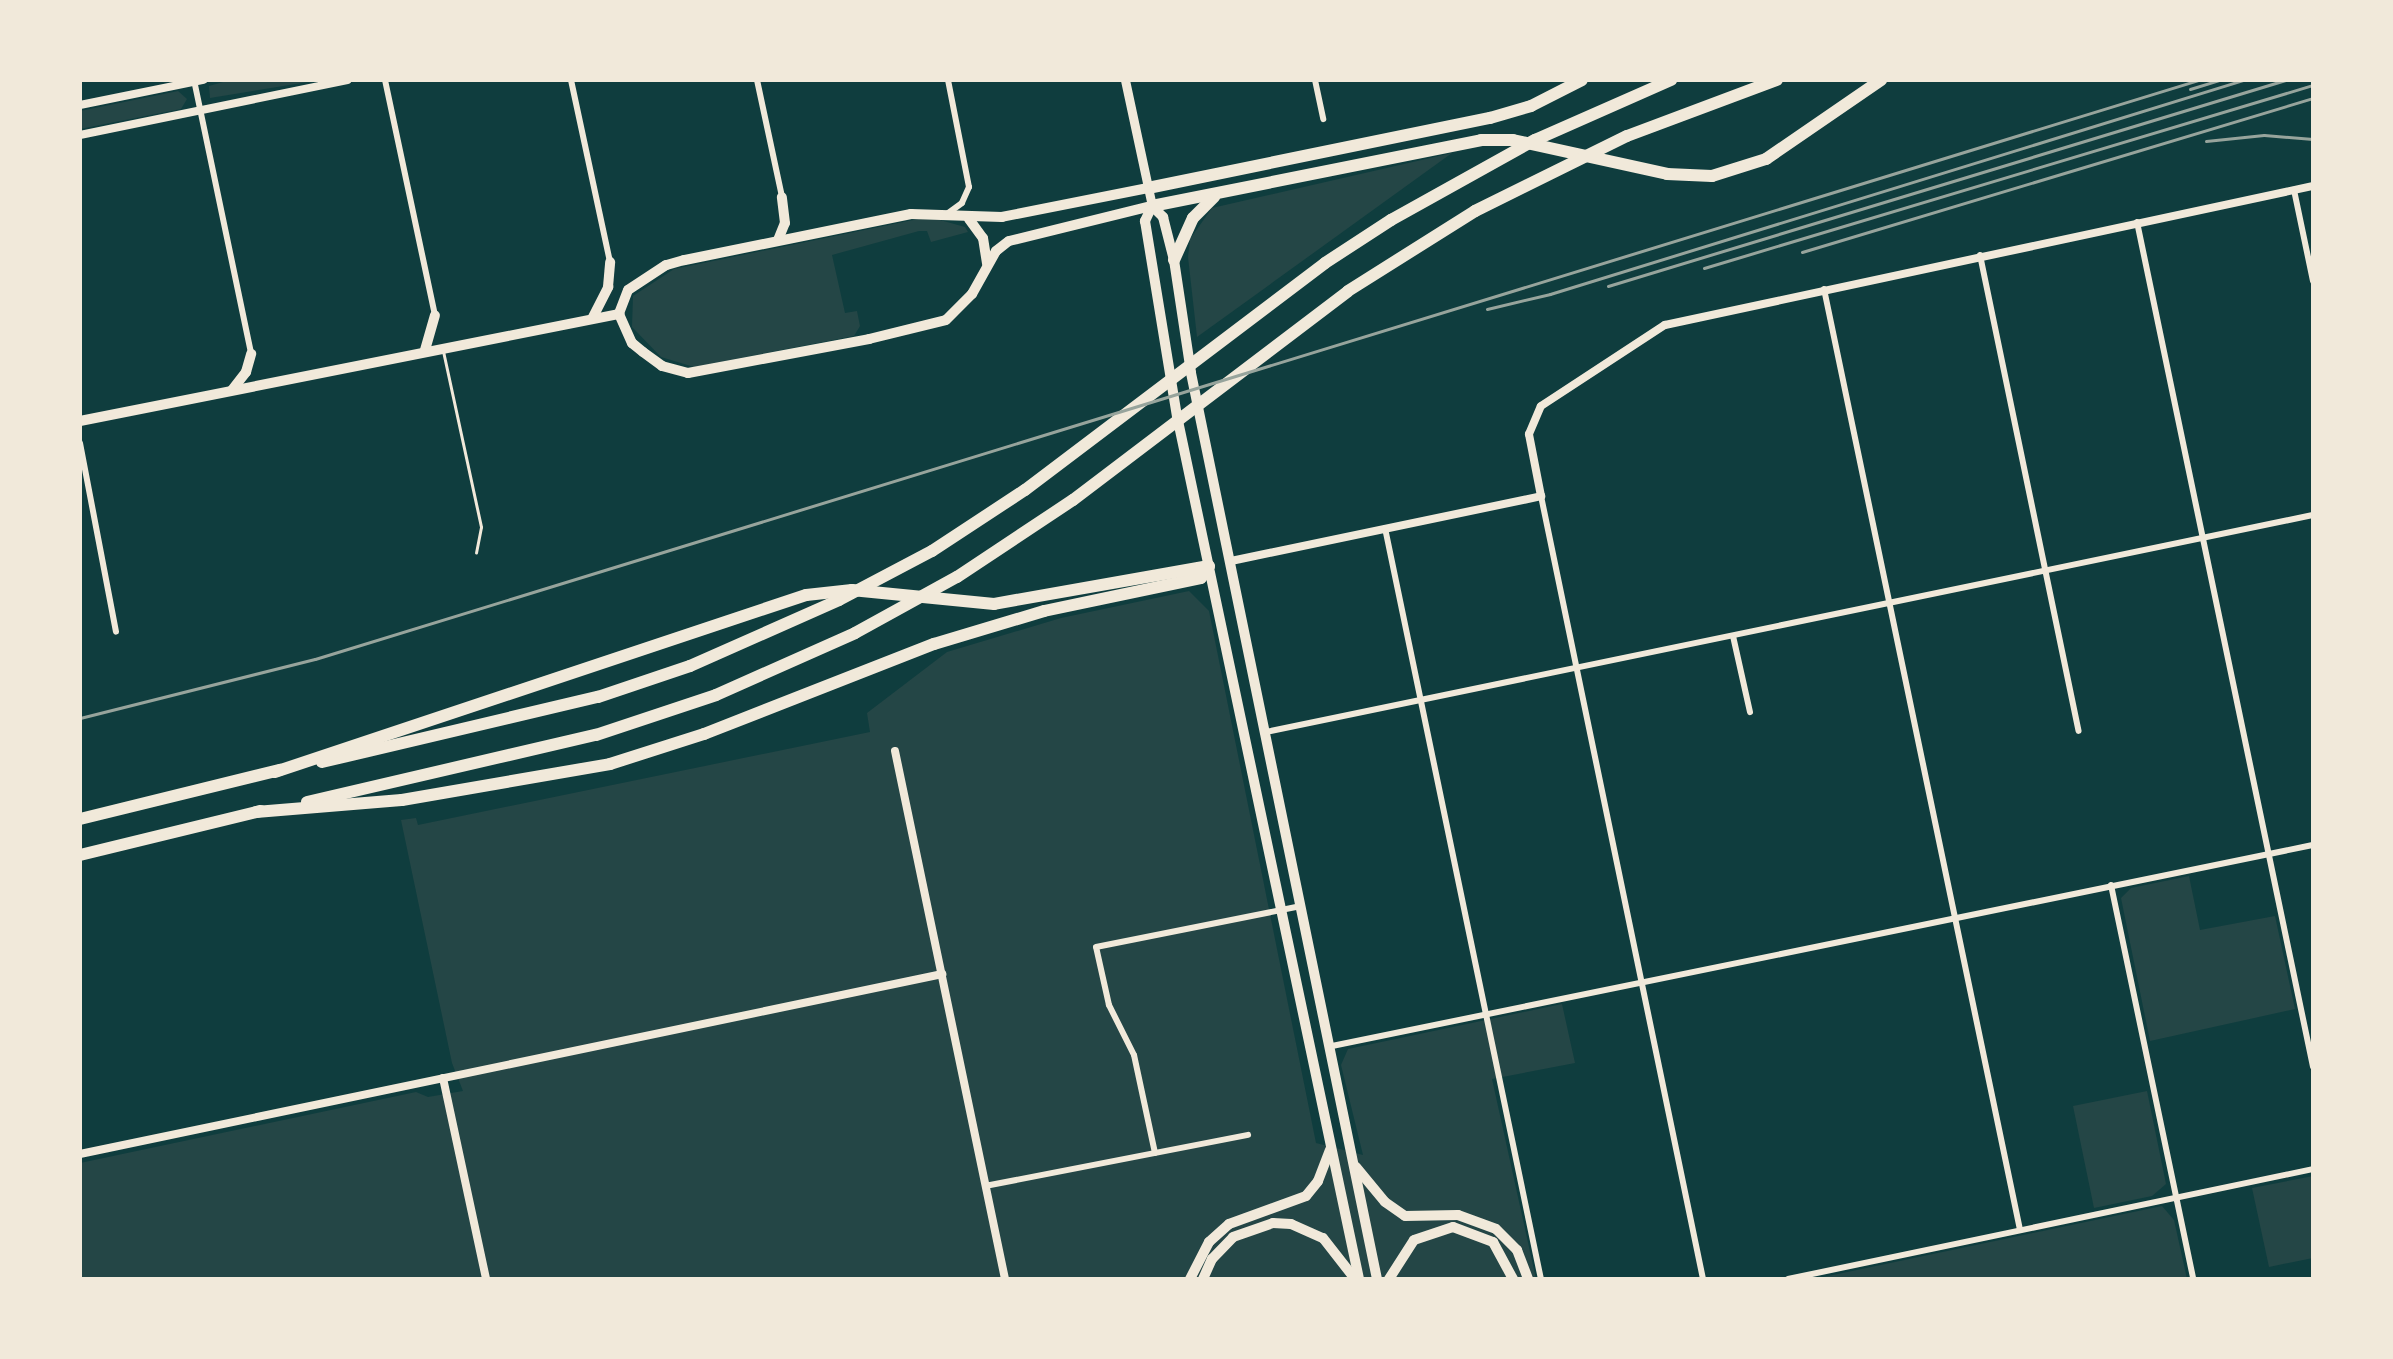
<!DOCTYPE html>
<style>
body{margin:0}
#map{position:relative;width:2393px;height:1359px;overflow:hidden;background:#0f3d3e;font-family:Commissioner,sans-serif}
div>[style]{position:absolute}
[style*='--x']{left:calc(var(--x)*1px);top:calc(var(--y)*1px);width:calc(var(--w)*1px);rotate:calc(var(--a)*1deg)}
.green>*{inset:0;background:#244646}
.service>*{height:3px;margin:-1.5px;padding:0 1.5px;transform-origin:1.5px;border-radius:1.5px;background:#f1e9da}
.minor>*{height:6px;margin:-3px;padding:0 3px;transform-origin:3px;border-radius:3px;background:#f1e9da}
.tertiary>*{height:8px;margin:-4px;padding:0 4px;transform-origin:4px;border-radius:4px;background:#f1e9da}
.secondary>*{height:9px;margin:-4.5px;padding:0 4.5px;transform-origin:4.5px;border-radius:4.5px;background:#f1e9da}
.primary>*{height:10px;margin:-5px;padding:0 5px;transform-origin:5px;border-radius:5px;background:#f1e9da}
.motorway>*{height:12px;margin:-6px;padding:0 6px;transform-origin:6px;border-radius:6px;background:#f1e9da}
.rail>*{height:3px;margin:-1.5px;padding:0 1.5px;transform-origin:1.5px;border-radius:1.5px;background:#97a49c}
span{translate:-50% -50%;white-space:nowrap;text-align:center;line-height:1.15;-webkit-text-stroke:6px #f1e9da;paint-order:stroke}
.frame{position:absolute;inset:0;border:82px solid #f1e9da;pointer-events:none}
</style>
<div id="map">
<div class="green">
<i style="clip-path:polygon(230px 80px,320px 80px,210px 98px,209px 86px)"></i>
<i style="clip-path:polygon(178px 91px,187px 99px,181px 109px,80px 129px,80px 111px)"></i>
<i style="clip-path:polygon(1452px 153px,1197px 337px,1188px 257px,1190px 239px,1212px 208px)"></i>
<i style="clip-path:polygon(918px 219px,940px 220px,965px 227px,968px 232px,931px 242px,927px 231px,919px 231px,832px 255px,845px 313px,857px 311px,860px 326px,854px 336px,694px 367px,661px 357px,632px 327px,633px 296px,674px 269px)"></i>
<i style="clip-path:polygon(1189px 591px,1209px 611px,1316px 1143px,1363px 1155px,1341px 1065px,1348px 1049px,1562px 1004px,1575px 1063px,1492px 1079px,1536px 1279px,80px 1279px,80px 1163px,416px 1092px,428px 1097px,463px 1091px,452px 1063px,401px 820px,416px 818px,418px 825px,870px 732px,867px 713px,947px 652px,1061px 618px)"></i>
<i style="clip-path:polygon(2189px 876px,2200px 930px,2275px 916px,2295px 1009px,2150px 1041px,2121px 898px,2131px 888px)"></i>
<i style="clip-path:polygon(2147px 1091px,2166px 1184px,2152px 1196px,2094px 1208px,2073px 1106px)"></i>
<i style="clip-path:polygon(2313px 1176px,2313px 1258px,2269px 1267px,2252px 1188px)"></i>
<i style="clip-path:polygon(2162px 1206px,2174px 1220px,2187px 1279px,1814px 1279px)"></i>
</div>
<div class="service">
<i style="--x:443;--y:351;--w:180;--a:77.8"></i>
<i style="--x:481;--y:527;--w:26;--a:101"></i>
</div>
<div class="minor">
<i style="--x:194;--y:80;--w:280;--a:78.2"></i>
<i style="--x:385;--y:80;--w:240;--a:78"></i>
<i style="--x:571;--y:80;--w:186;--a:77.9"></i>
<i style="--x:757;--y:80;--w:120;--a:77.9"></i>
<i style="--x:948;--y:80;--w:109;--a:78.9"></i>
<i style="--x:969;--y:187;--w:17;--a:114"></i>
<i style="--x:962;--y:203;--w:17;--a:144"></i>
<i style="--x:1315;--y:80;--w:40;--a:78"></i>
<i style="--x:2294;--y:190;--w:93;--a:78.2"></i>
<i style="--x:2137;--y:222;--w:863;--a:78.23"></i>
<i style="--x:1980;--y:255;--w:486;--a:78.3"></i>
<i style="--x:1824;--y:289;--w:961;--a:78.23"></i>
<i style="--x:80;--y:443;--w:192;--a:79.2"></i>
<i style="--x:1541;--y:496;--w:800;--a:78.31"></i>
<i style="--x:1385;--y:528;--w:767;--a:78.27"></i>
<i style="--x:1733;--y:636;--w:78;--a:77.4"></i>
<i style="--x:1266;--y:732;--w:1069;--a:-11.71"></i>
<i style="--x:2111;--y:885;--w:402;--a:78.2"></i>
<i style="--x:1332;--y:1046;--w:1001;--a:-11.58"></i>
<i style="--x:1155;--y:1153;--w:100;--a:-102.1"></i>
<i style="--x:1134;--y:1055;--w:56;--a:-116.6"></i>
<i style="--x:1109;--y:1005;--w:59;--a:-102.6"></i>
<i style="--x:1096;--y:947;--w:209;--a:-11.3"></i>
<i style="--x:985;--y:1186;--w:268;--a:-11"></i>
<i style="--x:1788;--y:1279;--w:536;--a:-11.83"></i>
</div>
<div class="tertiary">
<i style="--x:80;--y:105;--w:126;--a:-11.5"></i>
<i style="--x:80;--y:135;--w:273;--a:-11.6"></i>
<i style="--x:1231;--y:561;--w:317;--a:-11.8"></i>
<i style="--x:1541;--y:496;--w:63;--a:-101"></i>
<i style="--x:1529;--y:434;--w:30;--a:-67"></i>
<i style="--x:1541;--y:406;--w:148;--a:-33.2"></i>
<i style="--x:1665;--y:325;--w:663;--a:-12.11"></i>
<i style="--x:895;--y:751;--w:539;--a:78.23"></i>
<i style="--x:443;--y:1078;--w:206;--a:77.9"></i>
<i style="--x:80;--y:1154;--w:881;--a:-11.79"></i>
</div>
<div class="secondary">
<i style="--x:1125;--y:80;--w:129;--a:77.9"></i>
</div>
<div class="primary">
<i style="--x:1148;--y:188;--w:149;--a:168.8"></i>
<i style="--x:1002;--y:217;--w:91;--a:-178.1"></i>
<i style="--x:911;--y:214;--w:232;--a:168.5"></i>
<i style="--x:684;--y:260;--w:19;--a:164"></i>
<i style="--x:666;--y:265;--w:45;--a:146.7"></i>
<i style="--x:628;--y:290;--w:26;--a:111"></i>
<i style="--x:619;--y:314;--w:32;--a:66"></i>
<i style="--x:632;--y:343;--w:14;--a:39"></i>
<i style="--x:643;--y:352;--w:24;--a:36"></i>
<i style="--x:662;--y:366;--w:27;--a:15"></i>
<i style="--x:688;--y:373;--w:184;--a:-10.6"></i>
<i style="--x:869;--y:339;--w:79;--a:-13.9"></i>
<i style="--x:946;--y:320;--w:37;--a:-45"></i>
<i style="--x:972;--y:294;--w:49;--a:-60.8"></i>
<i style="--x:996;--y:251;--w:16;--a:-38"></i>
<i style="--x:1009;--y:241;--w:147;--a:-13.8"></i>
<i style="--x:1152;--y:206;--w:16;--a:45"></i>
<i style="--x:1163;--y:217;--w:44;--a:75.7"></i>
<i style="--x:1174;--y:260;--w:114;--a:81.4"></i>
<i style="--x:1191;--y:373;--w:925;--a:78.4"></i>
<i style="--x:1152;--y:206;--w:17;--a:115"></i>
<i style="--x:1145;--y:221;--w:198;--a:80.7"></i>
<i style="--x:1177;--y:416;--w:882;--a:78.09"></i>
<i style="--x:969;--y:219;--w:24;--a:54"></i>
<i style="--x:983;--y:238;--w:26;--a:81"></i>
<i style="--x:778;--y:240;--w:18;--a:-68"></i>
<i style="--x:785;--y:223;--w:26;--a:-97"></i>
<i style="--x:593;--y:317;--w:34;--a:-63"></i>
<i style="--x:608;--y:287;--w:25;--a:-85"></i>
<i style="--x:425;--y:350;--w:36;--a:-74"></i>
<i style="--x:232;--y:390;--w:23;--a:-52"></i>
<i style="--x:246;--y:372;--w:19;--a:-74"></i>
<i style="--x:80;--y:421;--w:550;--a:-11.23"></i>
<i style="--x:1356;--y:1167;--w:45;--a:50.4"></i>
<i style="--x:1385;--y:1202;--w:24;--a:35"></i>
<i style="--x:1405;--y:1216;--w:53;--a:-1.1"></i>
<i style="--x:1458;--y:1215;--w:40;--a:20.2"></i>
<i style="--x:1496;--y:1229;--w:30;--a:45"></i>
<i style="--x:1517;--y:1250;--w:31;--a:69"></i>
<i style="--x:1190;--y:1279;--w:42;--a:-62.8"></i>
<i style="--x:1209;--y:1242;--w:27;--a:-42"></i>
<i style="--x:1229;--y:1224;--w:82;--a:-20"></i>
<i style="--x:1306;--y:1196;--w:19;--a:-51"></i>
<i style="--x:1318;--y:1181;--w:33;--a:-69"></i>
<i style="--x:1203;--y:1279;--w:22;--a:-66"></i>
<i style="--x:1212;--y:1259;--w:30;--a:-46"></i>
<i style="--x:1233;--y:1237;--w:42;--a:-19.3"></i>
<i style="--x:1273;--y:1223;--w:18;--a:3"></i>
<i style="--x:1291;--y:1224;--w:35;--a:24"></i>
<i style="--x:1323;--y:1238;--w:52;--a:52"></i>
<i style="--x:1389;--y:1279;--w:46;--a:-57.3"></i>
<i style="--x:1414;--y:1240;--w:41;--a:-18.4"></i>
<i style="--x:1453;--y:1227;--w:43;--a:20.6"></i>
<i style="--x:1493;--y:1242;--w:42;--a:61.6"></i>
</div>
<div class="motorway">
<i style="--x:1148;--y:188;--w:349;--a:-11.6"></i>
<i style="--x:1490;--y:118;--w:43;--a:-16.3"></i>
<i style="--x:1531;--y:106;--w:57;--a:-27"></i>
<i style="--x:1152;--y:206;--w:336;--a:-11.3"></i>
<i style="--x:1481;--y:140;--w:32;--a:0"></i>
<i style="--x:1513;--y:140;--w:158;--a:12.4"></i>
<i style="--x:1667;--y:174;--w:45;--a:2.5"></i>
<i style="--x:1712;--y:176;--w:57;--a:-17.5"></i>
<i style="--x:1766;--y:159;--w:140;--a:-34.5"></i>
<i style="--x:1174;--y:260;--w:46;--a:-65.7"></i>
<i style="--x:1193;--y:218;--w:30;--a:-45"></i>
<i style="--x:322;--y:762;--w:284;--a:-13.3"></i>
<i style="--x:598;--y:697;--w:97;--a:-18.6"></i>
<i style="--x:690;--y:666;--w:163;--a:-23.9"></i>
<i style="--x:839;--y:600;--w:105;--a:-27.8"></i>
<i style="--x:932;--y:551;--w:111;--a:-33.3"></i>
<i style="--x:1025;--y:490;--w:376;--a:-37.1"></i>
<i style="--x:1325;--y:263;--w:79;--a:-33.1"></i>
<i style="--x:1391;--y:220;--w:165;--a:-29.1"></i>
<i style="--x:1535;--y:140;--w:149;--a:-23.8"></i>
<i style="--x:307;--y:802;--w:297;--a:-13.1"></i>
<i style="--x:596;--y:735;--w:126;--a:-18.4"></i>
<i style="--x:716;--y:695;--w:152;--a:-24"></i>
<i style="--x:855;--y:633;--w:116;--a:-28.8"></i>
<i style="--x:957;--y:577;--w:139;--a:-33.6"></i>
<i style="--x:1073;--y:500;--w:345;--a:-37.2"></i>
<i style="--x:1348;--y:291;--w:150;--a:-32.2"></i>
<i style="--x:1475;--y:211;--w:169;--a:-26.3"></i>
<i style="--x:1627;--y:136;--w:160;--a:-20.5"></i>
<i style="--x:256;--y:812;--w:146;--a:-4.7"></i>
<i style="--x:402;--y:800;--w:211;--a:-9.8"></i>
<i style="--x:610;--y:764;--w:99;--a:-17.7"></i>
<i style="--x:704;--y:734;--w:247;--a:-21.4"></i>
<i style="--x:934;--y:644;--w:115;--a:-16.7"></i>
<i style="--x:1044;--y:611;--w:160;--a:-11.9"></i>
<i style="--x:1201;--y:578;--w:14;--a:-56"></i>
<i style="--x:1209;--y:566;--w:218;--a:170"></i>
<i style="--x:994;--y:604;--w:143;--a:-174.4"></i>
<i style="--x:852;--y:590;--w:46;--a:173.8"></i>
<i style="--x:806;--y:595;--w:560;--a:161.57"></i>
<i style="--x:80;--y:819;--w:206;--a:-13.8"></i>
<i style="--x:80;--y:855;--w:186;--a:-13.7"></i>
</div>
<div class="rail">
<i style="--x:2190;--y:89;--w:31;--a:-17"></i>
<i style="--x:2206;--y:141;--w:58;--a:-5.9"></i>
<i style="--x:2264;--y:135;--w:49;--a:4.7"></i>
<i style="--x:1802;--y:252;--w:534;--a:-16.77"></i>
<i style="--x:1704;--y:268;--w:636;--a:-16.73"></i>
<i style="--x:1608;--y:286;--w:708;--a:-16.92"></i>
<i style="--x:1487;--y:309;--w:65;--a:-13.4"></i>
<i style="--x:1550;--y:294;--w:725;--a:-17.16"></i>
<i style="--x:80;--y:718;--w:242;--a:-14.1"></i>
<i style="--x:315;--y:659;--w:1970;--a:-17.09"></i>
</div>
<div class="frame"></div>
</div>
